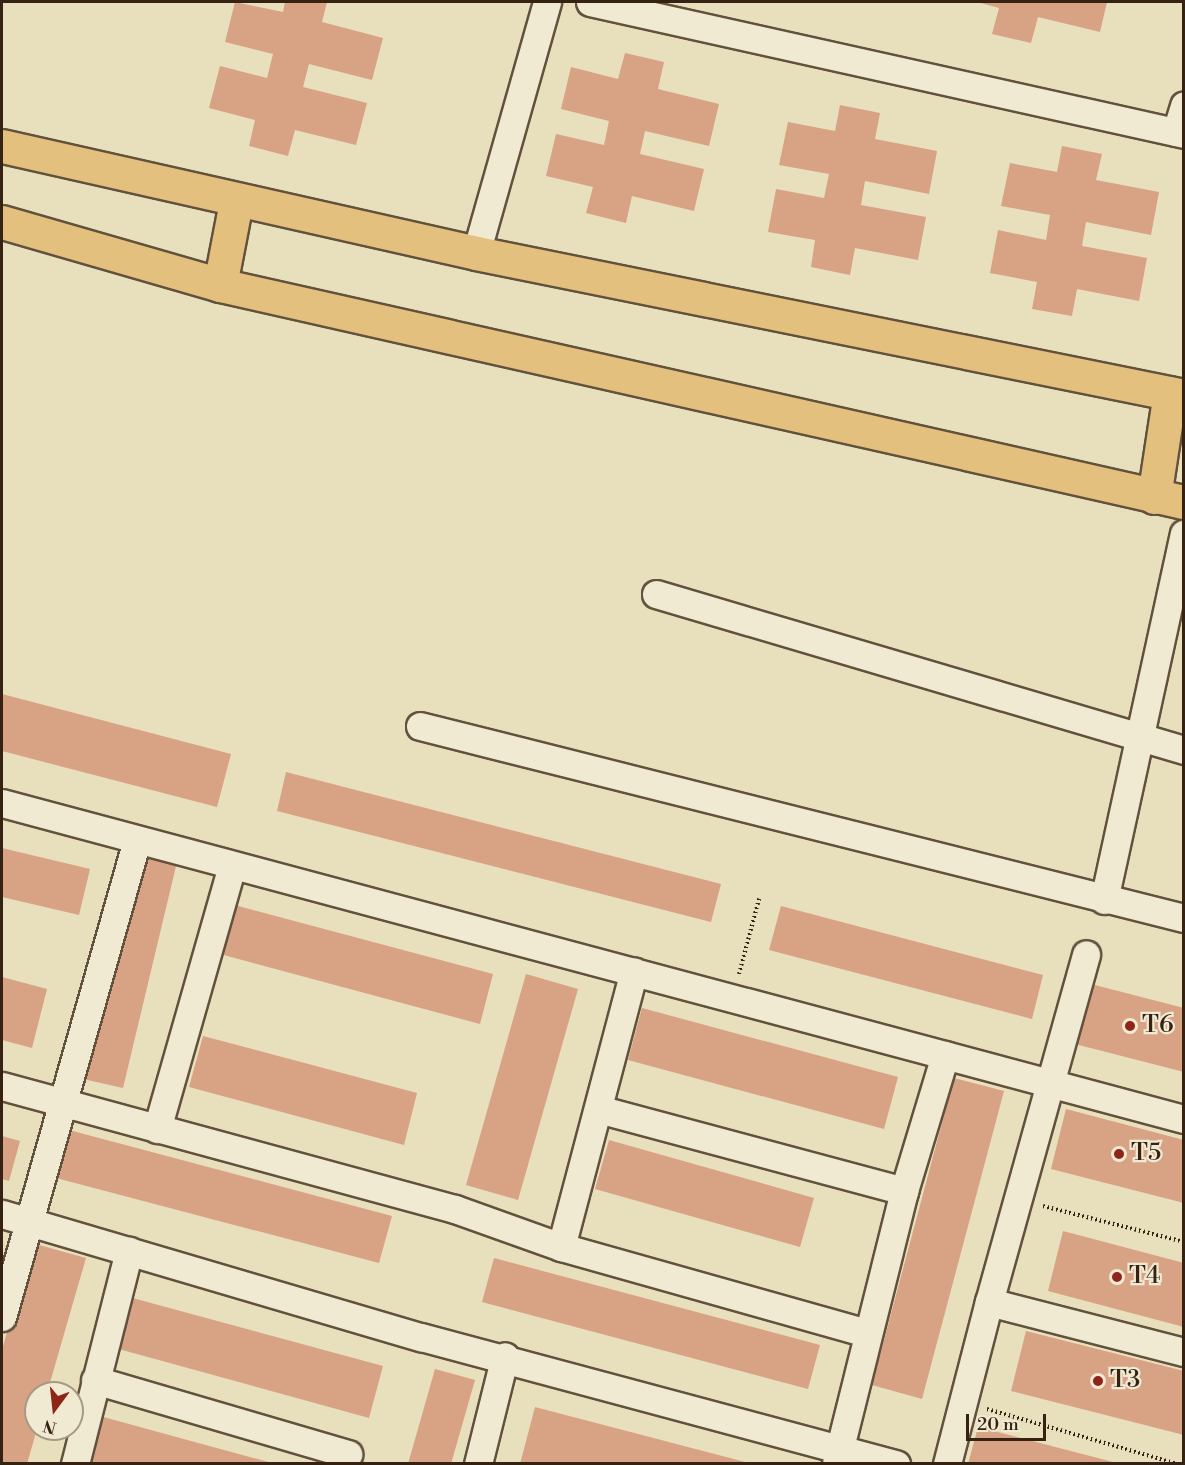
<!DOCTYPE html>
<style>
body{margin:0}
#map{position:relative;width:1185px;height:1465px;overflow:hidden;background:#e8dfbc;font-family:"Libre Bodoni",serif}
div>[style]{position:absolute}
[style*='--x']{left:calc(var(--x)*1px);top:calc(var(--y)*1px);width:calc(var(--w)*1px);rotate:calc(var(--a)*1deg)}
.building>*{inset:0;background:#d8a284}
.path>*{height:4px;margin-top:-2px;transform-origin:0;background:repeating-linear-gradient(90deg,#362212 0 1.5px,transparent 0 4.5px)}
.roads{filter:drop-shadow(2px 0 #62513c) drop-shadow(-2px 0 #62513c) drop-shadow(0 2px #62513c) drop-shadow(0 -2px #62513c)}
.street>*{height:27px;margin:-13.5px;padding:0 13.5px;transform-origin:13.5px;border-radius:13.5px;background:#f0ead3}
.primary>*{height:33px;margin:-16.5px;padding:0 16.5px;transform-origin:16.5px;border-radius:16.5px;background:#e4c07e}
.dots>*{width:16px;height:16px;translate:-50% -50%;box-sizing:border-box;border:3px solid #f0ead3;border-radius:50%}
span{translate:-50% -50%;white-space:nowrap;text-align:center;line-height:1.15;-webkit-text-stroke:4.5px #f0ead3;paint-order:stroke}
.poi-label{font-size:24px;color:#362212}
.left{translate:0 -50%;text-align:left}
.frame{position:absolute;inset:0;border:3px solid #362212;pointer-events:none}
.north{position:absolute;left:24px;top:1381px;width:60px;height:60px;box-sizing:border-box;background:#f0ead3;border:2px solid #a69a86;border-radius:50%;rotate:195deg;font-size:16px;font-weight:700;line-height:24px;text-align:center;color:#362212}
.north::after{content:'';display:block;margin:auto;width:21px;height:27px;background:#8f2418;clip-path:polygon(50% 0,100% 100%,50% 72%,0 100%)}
.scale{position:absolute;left:966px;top:1414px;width:80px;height:27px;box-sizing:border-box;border:3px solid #362212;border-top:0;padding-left:8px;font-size:18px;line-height:21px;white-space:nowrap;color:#362212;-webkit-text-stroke:4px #f0ead3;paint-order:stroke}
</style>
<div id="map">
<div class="building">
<i style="clip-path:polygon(235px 2px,283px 12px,285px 2px,327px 2px,322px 22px,383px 38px,372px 80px,309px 64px,303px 87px,367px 103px,356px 145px,295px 130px,288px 156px,249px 146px,255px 120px,209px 108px,220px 66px,267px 78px,273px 54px,225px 42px)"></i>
<i style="clip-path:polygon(977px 2px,1107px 2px,1100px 32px,1038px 17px,1031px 43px,992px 34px,999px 8px)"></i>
<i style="clip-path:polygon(625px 53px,664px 62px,658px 89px,719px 104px,709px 146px,645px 131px,640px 154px,704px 169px,694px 211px,632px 196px,626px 223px,586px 213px,593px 187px,546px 176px,556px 134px,604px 145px,609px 121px,561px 109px,571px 67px,618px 79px)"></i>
<i style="clip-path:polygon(840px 105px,880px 113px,875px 139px,937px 151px,929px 194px,865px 181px,861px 205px,926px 217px,918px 260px,855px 248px,850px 275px,811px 267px,815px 240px,768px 232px,776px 189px,824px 198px,829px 174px,779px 165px,788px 122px,835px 131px)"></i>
<i style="clip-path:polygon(1062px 146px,1102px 154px,1096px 180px,1159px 192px,1151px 235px,1086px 222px,1082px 246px,1147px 258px,1139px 301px,1077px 289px,1072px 316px,1032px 309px,1037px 282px,990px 273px,998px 230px,1046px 240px,1050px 215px,1001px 206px,1010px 163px,1057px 172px)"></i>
<i style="clip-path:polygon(2px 694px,231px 754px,217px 807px,2px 751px)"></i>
<i style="clip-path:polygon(286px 772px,721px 884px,711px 922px,277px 811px)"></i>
<i style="clip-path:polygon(2px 848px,90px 869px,79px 915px,2px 897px)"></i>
<i style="clip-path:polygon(138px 853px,177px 862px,123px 1088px,83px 1079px)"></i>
<i style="clip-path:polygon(234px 905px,493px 974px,480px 1024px,220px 954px)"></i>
<i style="clip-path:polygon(781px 906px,1043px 975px,1032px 1019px,769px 950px)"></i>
<i style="clip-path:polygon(526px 974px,578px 989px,518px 1200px,466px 1185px)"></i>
<i style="clip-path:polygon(2px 977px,47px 989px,32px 1048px,2px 1040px)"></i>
<i style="clip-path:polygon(1087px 983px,1184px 1008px,1184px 1072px,1071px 1043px)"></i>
<i style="clip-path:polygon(642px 1008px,898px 1077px,884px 1129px,628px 1060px)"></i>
<i style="clip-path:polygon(203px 1036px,417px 1093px,404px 1145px,189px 1087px)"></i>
<i style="clip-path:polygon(954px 1078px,1004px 1091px,922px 1399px,872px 1385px)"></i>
<i style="clip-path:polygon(1066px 1109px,1184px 1140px,1184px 1203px,1051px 1169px)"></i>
<i style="clip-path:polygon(69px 1130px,392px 1216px,379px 1263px,56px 1178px)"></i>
<i style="clip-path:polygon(2px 1136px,20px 1141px,9px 1181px,2px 1179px)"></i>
<i style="clip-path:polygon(609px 1140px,814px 1198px,800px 1247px,595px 1189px)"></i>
<i style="clip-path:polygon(1063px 1231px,1184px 1263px,1184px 1327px,1048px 1291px)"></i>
<i style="clip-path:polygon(32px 1243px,86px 1258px,47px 1393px,36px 1393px,37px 1429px,27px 1464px,2px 1464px,2px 1350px)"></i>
<i style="clip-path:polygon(494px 1258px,820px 1345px,808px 1389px,482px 1302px)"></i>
<i style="clip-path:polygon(129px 1297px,383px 1366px,369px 1418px,115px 1348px)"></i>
<i style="clip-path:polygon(1026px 1331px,1184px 1371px,1184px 1435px,1011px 1391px)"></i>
<i style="clip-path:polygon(435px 1369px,475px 1380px,451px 1464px,408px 1464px)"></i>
<i style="clip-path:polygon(535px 1407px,749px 1463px,749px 1464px,520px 1464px)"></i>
<i style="clip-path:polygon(96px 1415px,272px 1463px,272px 1464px,83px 1464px)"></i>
<i style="clip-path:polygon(978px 1427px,1117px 1463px,1117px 1464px,968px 1464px)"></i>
</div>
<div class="path">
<i style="--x:739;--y:974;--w:78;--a:-75.1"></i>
<i style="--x:1043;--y:1206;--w:146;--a:14.3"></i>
<i style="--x:987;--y:1409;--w:198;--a:16.1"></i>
</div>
<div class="roads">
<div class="street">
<i style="--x:590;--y:2;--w:608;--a:12.53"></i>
<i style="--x:1176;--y:132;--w:28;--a:-73"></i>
<i style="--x:476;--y:253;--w:261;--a:-74.2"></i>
<i style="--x:656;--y:594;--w:551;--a:16.46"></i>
<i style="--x:420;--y:726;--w:788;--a:14.11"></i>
<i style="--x:2;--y:803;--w:1224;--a:14.97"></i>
<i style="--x:1104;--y:900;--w:375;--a:-77.7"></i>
<i style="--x:2;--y:1086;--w:469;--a:15.2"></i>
<i style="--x:455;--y:1209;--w:113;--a:19.7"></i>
<i style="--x:561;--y:1247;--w:318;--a:15.7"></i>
<i style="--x:598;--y:1109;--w:317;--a:15"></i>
<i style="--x:904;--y:1191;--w:281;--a:104"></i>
<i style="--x:157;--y:1129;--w:274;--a:-74.1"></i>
<i style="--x:904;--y:1191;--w:142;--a:-73.2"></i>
<i style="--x:2;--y:1214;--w:437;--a:16.4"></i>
<i style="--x:421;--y:1337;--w:492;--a:15"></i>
<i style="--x:561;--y:1247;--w:285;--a:-75.2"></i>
<i style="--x:989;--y:1302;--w:361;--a:-74.4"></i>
<i style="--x:2;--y:1317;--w:496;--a:-74.2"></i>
<i style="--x:95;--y:1380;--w:264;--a:16.3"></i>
<i style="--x:75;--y:1464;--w:220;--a:-75.8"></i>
<i style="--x:478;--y:1464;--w:111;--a:-76"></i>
<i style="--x:947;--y:1464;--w:167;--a:-75.5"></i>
<i style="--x:989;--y:1302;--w:201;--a:14.4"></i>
</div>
<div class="primary">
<i style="--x:2;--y:146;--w:486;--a:12.7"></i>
<i style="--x:476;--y:253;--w:722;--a:11.42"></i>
<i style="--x:2;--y:222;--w:227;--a:16.1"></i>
<i style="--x:220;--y:285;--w:988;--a:12.69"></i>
<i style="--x:220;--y:285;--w:85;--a:-79.1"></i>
<i style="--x:1154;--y:497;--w:105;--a:-81.3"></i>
</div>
</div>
<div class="dots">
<i style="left:1130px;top:1026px;background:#8f2418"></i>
<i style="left:1119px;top:1154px;background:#8f2418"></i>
<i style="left:1117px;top:1277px;background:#8f2418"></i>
<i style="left:1098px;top:1381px;background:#8f2418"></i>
</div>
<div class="poi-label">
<span class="left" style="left:1142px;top:1026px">T6</span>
<span class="left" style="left:1131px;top:1154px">T5</span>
<span class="left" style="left:1129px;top:1277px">T4</span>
<span class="left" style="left:1110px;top:1381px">T3</span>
</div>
<div class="frame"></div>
<div class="north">N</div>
<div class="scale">20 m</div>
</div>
